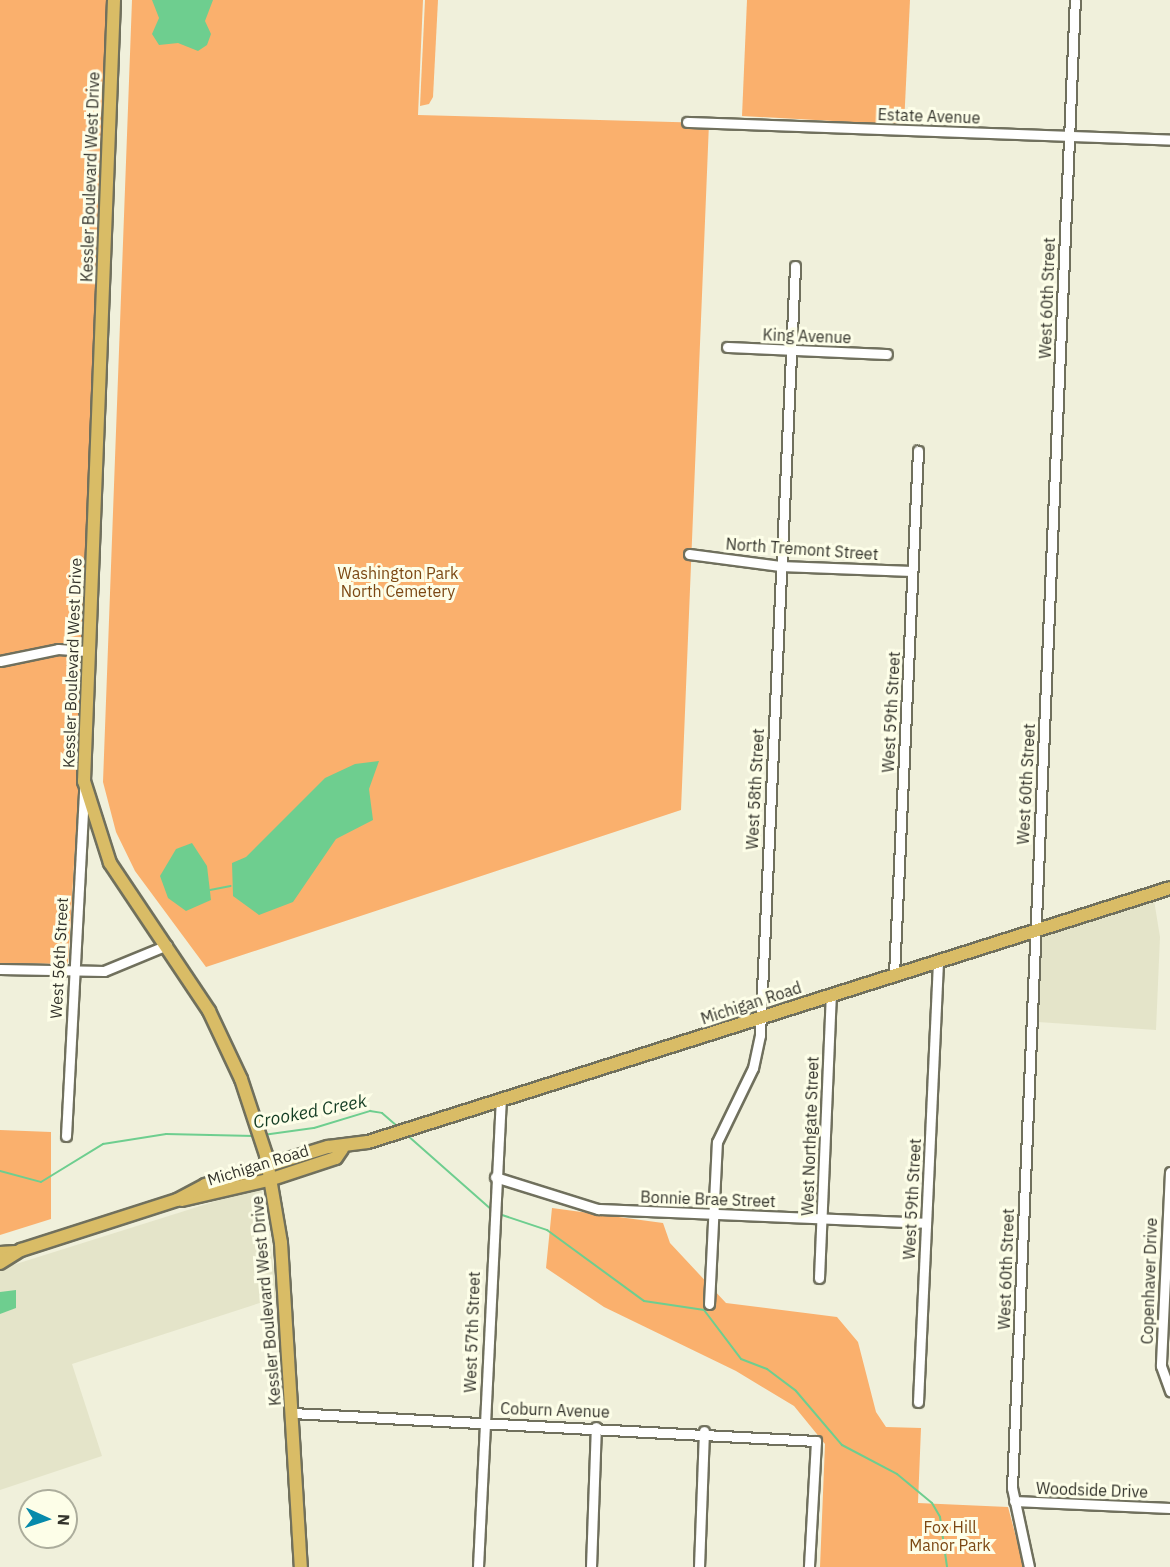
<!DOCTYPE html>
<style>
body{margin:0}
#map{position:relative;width:1170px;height:1567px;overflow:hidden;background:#f0f0db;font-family:"IBM Plex Sans",sans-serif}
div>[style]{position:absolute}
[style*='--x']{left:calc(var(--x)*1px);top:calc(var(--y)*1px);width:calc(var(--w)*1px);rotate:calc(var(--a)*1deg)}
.built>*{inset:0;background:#e4e4c9}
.green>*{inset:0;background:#fab06d}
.water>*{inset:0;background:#6ece8f}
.stream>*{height:2px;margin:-1px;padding:0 1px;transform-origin:1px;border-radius:1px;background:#6ece8f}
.roads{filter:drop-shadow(2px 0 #70705d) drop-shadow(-2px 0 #70705d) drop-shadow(0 2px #70705d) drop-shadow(0 -2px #70705d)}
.minor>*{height:9px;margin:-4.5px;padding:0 4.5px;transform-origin:4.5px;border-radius:4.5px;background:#fff}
.major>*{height:12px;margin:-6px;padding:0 6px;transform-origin:6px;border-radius:6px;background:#d9bc66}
span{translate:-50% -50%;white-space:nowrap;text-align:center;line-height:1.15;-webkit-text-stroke:6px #fdfee8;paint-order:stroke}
.street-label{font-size:16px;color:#33332b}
.park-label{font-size:16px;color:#7c4813}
.water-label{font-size:18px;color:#133c23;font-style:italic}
.north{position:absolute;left:18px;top:1489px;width:60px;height:60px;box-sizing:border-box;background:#fdfee8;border:2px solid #acad9c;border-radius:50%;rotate:93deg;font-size:16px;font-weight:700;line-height:24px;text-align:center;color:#33332b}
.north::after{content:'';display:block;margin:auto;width:21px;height:27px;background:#078aab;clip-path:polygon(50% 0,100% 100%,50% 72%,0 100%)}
</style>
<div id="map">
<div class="built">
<i style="clip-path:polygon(1154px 900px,1160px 937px,1156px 1030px,1038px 1022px,1041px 935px)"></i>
<i style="clip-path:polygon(261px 1187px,278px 1297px,72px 1364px,102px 1456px,0 1490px,0 1269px)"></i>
</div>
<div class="green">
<i style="clip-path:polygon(0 0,114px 0,97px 482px,68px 964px,0 963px)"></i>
<i style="clip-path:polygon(132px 0,423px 0,418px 115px,709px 123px,681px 810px,206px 967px,135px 871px,116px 832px,103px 782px)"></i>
<i style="clip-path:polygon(425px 0,438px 0,433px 97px,429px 104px,420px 106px)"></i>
<i style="clip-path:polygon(747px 0,910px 0,904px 125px,742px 116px)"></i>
<i style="clip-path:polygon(0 1130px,51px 1132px,51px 1219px,0 1235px)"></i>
<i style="clip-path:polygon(552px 1208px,663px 1223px,670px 1243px,726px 1303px,837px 1317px,858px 1342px,876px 1412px,886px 1427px,921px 1428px,918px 1503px,1008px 1507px,1024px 1567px,820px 1567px,825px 1444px,794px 1406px,736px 1371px,604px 1307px,546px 1268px)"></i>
</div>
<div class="water">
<i style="clip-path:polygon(152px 0,213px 0,205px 21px,211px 34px,207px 45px,198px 51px,178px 43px,159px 45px,152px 34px,159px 18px)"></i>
<i style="clip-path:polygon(379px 761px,369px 789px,373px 820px,336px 839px,293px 902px,259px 915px,233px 896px,232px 863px,246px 857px,325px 778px,355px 764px)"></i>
<i style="clip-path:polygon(192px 843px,207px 866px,211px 900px,186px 911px,168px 898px,160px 876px,176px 849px)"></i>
<i style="clip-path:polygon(16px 1290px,16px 1308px,0 1314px,0 1292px)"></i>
</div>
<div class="stream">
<i style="--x:210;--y:890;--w:21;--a:-11"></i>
<i style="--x:263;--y:1135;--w:51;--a:-7.8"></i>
<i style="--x:314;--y:1128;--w:59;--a:-16.9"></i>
<i style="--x:370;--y:1111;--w:12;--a:9"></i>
<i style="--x:382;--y:1113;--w:21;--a:41"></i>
<i style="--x:407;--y:1135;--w:116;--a:41.5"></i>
<i style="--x:0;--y:1171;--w:42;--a:15"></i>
<i style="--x:41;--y:1182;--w:73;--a:-31.5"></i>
<i style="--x:103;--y:1144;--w:64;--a:-9"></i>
<i style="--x:166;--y:1134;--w:88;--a:1.3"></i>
<i style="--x:499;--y:1214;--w:51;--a:18.4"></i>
<i style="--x:547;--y:1230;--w:120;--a:36.2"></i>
<i style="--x:644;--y:1301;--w:61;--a:8.5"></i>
<i style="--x:704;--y:1310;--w:61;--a:52.9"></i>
<i style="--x:741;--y:1359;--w:28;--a:21"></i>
<i style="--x:767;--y:1369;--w:36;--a:37"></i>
<i style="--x:796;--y:1391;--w:71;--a:49.6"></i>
<i style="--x:842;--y:1445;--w:62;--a:27.8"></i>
<i style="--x:897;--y:1474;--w:45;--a:39.6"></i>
<i style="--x:932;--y:1503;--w:16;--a:60"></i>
<i style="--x:940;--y:1517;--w:50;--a:82"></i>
</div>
<div class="roads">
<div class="minor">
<i style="--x:687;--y:122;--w:483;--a:2.1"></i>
<i style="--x:727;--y:347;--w:160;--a:2.5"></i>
<i style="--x:689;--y:554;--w:92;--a:7.5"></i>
<i style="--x:780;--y:566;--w:132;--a:2.2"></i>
<i style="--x:0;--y:661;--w:59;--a:-11.7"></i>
<i style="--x:58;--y:649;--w:29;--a:4"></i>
<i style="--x:0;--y:969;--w:104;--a:1.1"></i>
<i style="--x:104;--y:971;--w:68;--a:-22.4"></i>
<i style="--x:894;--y:975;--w:525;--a:-87.38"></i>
<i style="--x:66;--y:1136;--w:348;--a:-87"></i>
<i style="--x:1170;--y:1172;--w:194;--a:92.7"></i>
<i style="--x:1161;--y:1366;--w:27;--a:70"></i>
<i style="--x:495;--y:1177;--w:108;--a:17.3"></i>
<i style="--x:598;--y:1209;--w:328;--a:2.4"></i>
<i style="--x:819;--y:1278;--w:283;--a:-87.6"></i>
<i style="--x:709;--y:1304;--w:162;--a:-87.2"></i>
<i style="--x:717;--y:1142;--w:82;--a:-64.1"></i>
<i style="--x:753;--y:1068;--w:34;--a:-78"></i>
<i style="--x:760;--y:1035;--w:770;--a:-87.39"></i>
<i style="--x:918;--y:1402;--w:442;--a:-87.4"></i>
<i style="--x:292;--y:1413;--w:525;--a:3.06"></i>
<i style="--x:816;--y:1441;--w:126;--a:93.2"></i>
<i style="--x:1014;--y:1501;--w:156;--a:2.6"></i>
<i style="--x:478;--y:1567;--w:469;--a:-87.2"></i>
<i style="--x:591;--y:1567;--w:140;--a:-88"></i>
<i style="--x:699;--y:1567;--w:136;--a:-87.9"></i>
<i style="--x:1029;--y:1567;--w:81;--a:-102.1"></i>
<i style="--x:1012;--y:1488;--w:1489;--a:-87.58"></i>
</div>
<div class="major">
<i style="--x:114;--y:0;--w:782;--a:92.2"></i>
<i style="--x:84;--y:781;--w:86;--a:72.4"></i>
<i style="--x:110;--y:863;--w:178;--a:56.2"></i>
<i style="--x:209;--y:1011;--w:75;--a:64.8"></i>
<i style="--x:241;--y:1079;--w:80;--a:71.8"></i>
<i style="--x:266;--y:1155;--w:89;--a:80.3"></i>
<i style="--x:281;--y:1243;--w:325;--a:86.5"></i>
<i style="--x:182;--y:1200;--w:92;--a:-13.1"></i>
<i style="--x:272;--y:1179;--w:67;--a:-18.2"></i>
<i style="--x:336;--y:1158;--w:11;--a:-56"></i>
<i style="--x:0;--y:1253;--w:16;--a:-4"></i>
<i style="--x:0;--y:1263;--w:25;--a:-32"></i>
<i style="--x:21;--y:1250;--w:164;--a:-17.8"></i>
<i style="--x:177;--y:1200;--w:32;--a:-28"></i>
<i style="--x:205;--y:1185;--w:129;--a:-17.2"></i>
<i style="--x:328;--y:1147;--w:40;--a:-7.1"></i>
<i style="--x:368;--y:1142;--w:841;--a:-17.57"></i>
</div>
</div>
<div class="street-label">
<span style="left:929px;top:116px;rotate:2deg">Estate Avenue</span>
<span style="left:90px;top:177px;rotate:-88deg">Kessler Boulevard West Drive</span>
<span style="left:1047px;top:298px;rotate:-88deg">West 60th Street</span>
<span style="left:807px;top:336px;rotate:2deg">King Avenue</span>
<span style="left:802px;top:549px;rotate:4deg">North Tremont Street</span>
<span style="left:72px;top:663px;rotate:-88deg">Kessler Boulevard West Drive</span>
<span style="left:891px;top:712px;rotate:-87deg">West 59th Street</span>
<span style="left:1026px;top:784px;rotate:-87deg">West 60th Street</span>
<span style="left:755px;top:789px;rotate:-87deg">West 58th Street</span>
<span style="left:59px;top:958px;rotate:-87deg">West 56th Street</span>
<span style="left:751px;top:1003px;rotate:-18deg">Michigan Road</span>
<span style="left:810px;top:1136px;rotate:-88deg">West Northgate Street</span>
<span style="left:258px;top:1165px;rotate:-17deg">Michigan Road</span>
<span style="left:708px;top:1199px;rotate:2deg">Bonnie Brae Street</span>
<span style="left:912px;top:1199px;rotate:-87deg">West 59th Street</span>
<span style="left:1006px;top:1269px;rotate:-88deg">West 60th Street</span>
<span style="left:1149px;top:1281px;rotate:-88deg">Copenhaver Drive</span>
<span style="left:266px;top:1301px;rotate:-95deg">Kessler Boulevard West Drive</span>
<span style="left:472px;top:1332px;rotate:-88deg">West 57th Street</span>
<span style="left:555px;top:1410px;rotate:2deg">Coburn Avenue</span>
<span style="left:1092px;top:1490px;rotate:2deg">Woodside Drive</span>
</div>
<div class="park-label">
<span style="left:398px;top:582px">Washington Park<br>North Cemetery</span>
<span style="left:950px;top:1536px">Fox Hill<br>Manor Park</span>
</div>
<div class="water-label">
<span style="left:310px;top:1112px;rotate:-11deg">Crooked Creek</span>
</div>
<div class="north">N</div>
</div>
